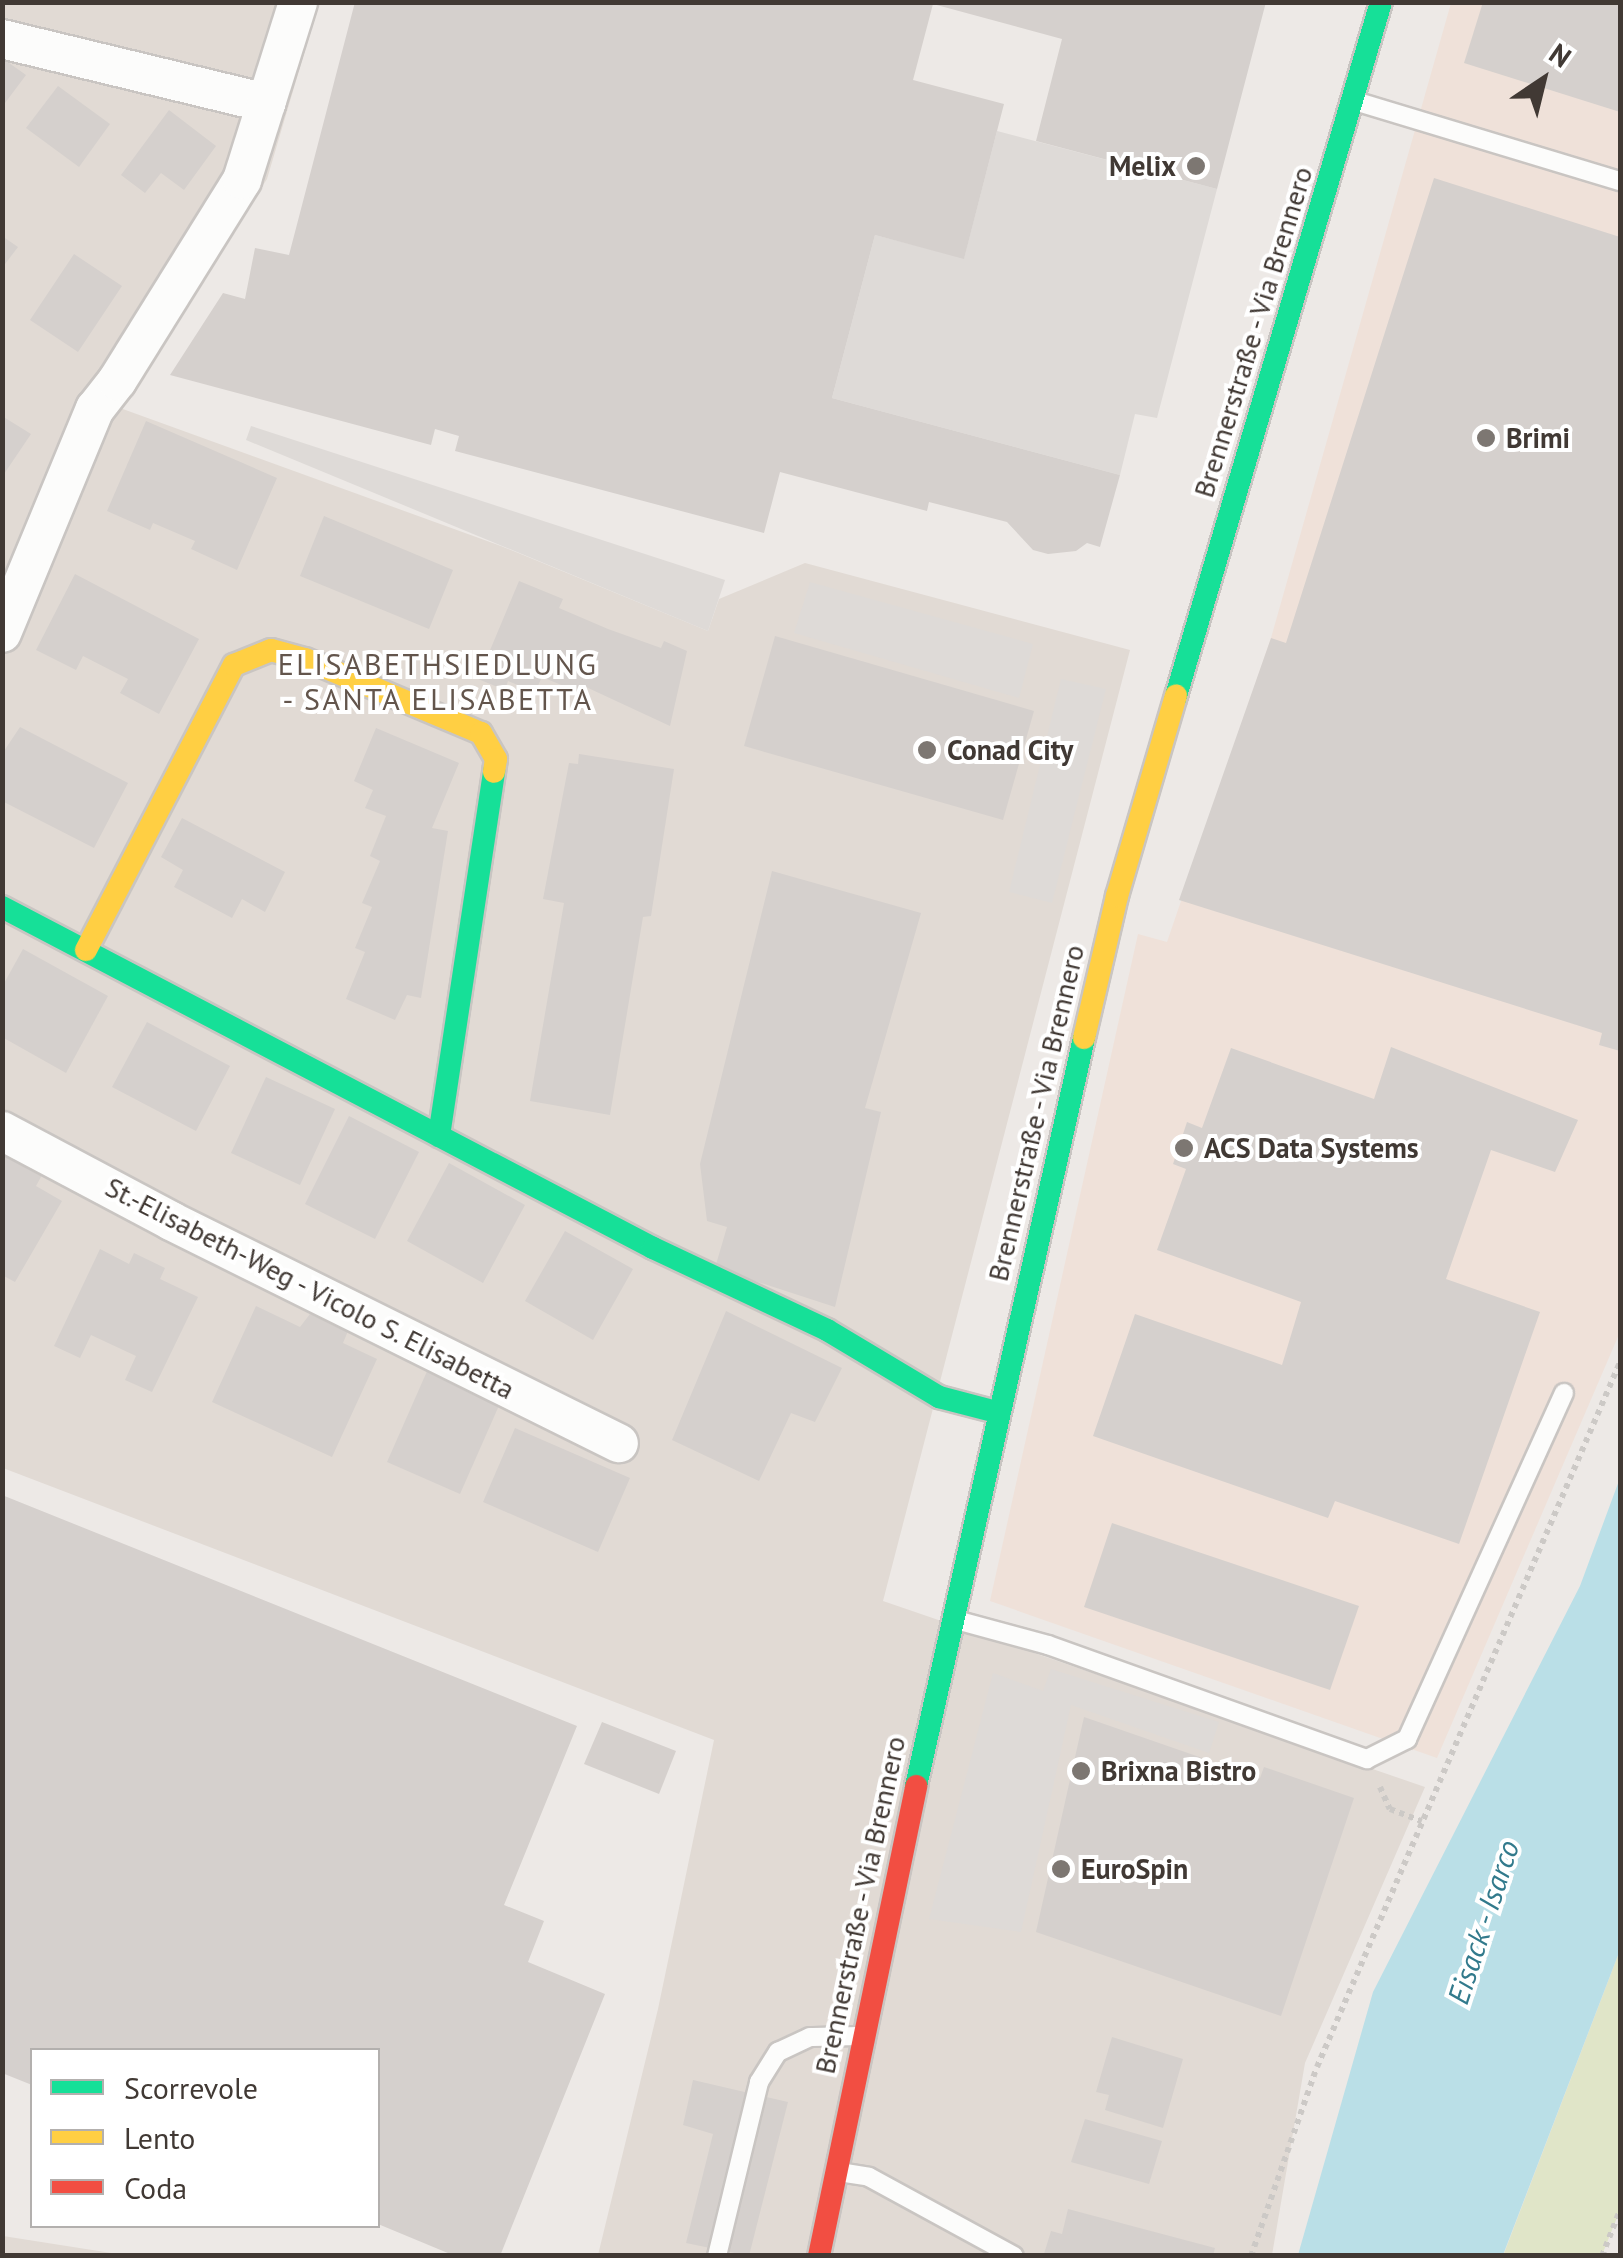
<!DOCTYPE html>
<meta charset="utf-8">
<style>
body{margin:0}
#map{position:relative;width:1623px;height:2258px;overflow:hidden;background:#ede9e6;font-family:"PT Sans",sans-serif}
div>[style]{position:absolute}
[style*='--x']{left:calc(var(--x)*1px);top:calc(var(--y)*1px);width:calc(var(--w)*1px);rotate:calc(var(--a)*1deg)}
.residential>*{inset:0;background:#e1dad4}
.commercial>*{inset:0;background:#efe1d9}
.green>*{inset:0;background:#e0e5c8}
.parking>*{inset:0;background:#dedad7}
.water>*{inset:0;background:#badfe7}
.building>*{inset:0;background:#d5d0cd}
.path>*{height:6px;margin-top:-3px;transform-origin:0;background:repeating-linear-gradient(90deg,#ccc9c6 0 5px,transparent 0 10px)}
.roads{filter:drop-shadow(2px 0 #c9c5c2) drop-shadow(-2px 0 #c9c5c2) drop-shadow(0 2px #c9c5c2) drop-shadow(0 -2px #c9c5c2)}
.lane>*{height:18px;margin:-9px;padding:0 9px;transform-origin:9px;border-radius:9px;background:#fcfcfb}
.street>*{height:38px;margin:-19px;padding:0 19px;transform-origin:19px;border-radius:19px;background:#fcfcfb}
.fast>*{height:22px;margin:-11px;padding:0 11px;transform-origin:11px;border-radius:11px;background:#16e098}
.slow>*{height:22px;margin:-11px;padding:0 11px;transform-origin:11px;border-radius:11px;background:#ffcf43}
.jam>*{height:22px;margin:-11px;padding:0 11px;transform-origin:11px;border-radius:11px;background:#f24e42}
.dots>*{width:28px;height:28px;translate:-50% -50%;box-sizing:border-box;border:5px solid #fff;border-radius:50%}
span{translate:-50% -50%;white-space:nowrap;text-align:center;line-height:1.15;-webkit-text-stroke:8px #fff;paint-order:stroke}
.poi-label{font-size:28px;color:#413934;font-weight:700}
.right{translate:-100% -50%;text-align:right}
.left{translate:0 -50%;text-align:left}
.street-label{font-size:28px;color:#413934}
.neighbourhood-label{font-size:30px;color:#63554c;letter-spacing:2.5px}
.water-label{font-size:30px;color:#327a8c;font-style:italic}
.frame{position:absolute;inset:0;border:5px solid #413934;pointer-events:none}
.legend{position:absolute;left:30px;top:2048px;width:350px;height:180px;box-sizing:border-box;background:#fff;border:2px solid #b3b0ae;margin:0;padding:12px 18px;list-style:none;font-size:30px;color:#413934}
.legend li{display:flex;align-items:center;gap:20px;height:50px}
.legend b{width:50px;border:2px solid #b3b0ae}
.north{position:absolute;left:1493px;top:30px;width:100px;height:100px;-webkit-text-stroke:8px #fff;paint-order:stroke;rotate:35deg;font-size:28px;font-weight:700;line-height:40px;text-align:center;color:#413934}
.north::after{content:'';display:block;margin:auto;width:35px;height:45px;background:#413934;clip-path:polygon(50% 0,100% 100%,50% 72%,0 100%)}
</style>
<div id="map">
<div class="residential">
<i style="clip-path:polygon(3px 3px,319px 3px,267px 179px,120px 408px,501px 546px,708px 631px,719px 599px,805px 563px,1130px 650px,883px 1601px,1425px 1787px,1305px 2063px,1272px 2255px,598px 2255px,658px 2009px,714px 1740px,3px 1468px)"></i>
<i style="clip-path:polygon(3px 2236px,124px 2255px,3px 2255px)"></i>
</div>
<div class="commercial">
<i style="clip-path:polygon(1451px 3px,1620px 3px,1620px 1332px,1437px 1758px,990px 1601px,1138px 934px,1167px 942px,1271px 638px)"></i>
</div>
<div class="green">
<i style="clip-path:polygon(1620px 1950px,1620px 2210px,1602px 2255px,1503px 2256px)"></i>
</div>
<div class="parking">
<i style="clip-path:polygon(997px 131px,1217px 189px,1157px 418px,1135px 414px,1120px 475px,832px 398px,875px 235px,964px 258px)"></i>
<i style="clip-path:polygon(251px 426px,725px 580px,708px 631px,246px 440px)"></i>
<i style="clip-path:polygon(810px 582px,1033px 644px,1019px 698px,794px 633px)"></i>
<i style="clip-path:polygon(1061px 679px,1106px 689px,1052px 903px,1009px 892px)"></i>
<i style="clip-path:polygon(1051px 1669px,1219px 1722px,1209px 1753px,1071px 1705px,1021px 1932px,929px 1919px,993px 1673px,1043px 1691px)"></i>
</div>
<div class="water">
<i style="clip-path:polygon(1620px 1478px,1620px 1950px,1503px 2255px,1298px 2255px,1373px 1992px,1580px 1586px)"></i>
</div>
<div class="building">
<i style="clip-path:polygon(355px 2px,1266px 2px,1217px 189px,1036px 141px,1062px 39px,933px 4px,913px 80px,1004px 104px,997px 131px,964px 259px,875px 235px,832px 398px,1120px 475px,1100px 547px,1087px 543px,1076px 551px,1048px 554px,1033px 550px,1007px 522px,929px 502px,927px 511px,780px 472px,764px 533px,455px 451px,459px 436px,435px 429px,431px 445px,170px 375px,223px 293px,245px 299px,255px 248px,289px 255px)"></i>
<i style="clip-path:polygon(1483px 2px,1620px 2px,1620px 112px,1464px 63px)"></i>
<i style="clip-path:polygon(2px 58px,26px 75px,2px 107px)"></i>
<i style="clip-path:polygon(58px 86px,110px 124px,79px 167px,26px 128px)"></i>
<i style="clip-path:polygon(169px 110px,216px 146px,184px 190px,161px 173px,145px 193px,121px 175px)"></i>
<i style="clip-path:polygon(1434px 178px,1620px 237px,1620px 1051px,1599px 1045px,1602px 1033px,1179px 900px,1271px 638px,1286px 643px)"></i>
<i style="clip-path:polygon(2px 236px,18px 247px,2px 268px)"></i>
<i style="clip-path:polygon(74px 254px,122px 286px,78px 352px,30px 320px)"></i>
<i style="clip-path:polygon(2px 416px,31px 434px,2px 477px)"></i>
<i style="clip-path:polygon(146px 421px,277px 478px,237px 570px,191px 549px,195px 541px,153px 523px,150px 530px,107px 511px)"></i>
<i style="clip-path:polygon(324px 516px,453px 570px,429px 629px,300px 576px)"></i>
<i style="clip-path:polygon(75px 574px,199px 639px,159px 714px,120px 693px,128px 679px,83px 656px,76px 670px,36px 650px)"></i>
<i style="clip-path:polygon(519px 581px,563px 599px,559px 608px,608px 629px,661px 648px,664px 641px,687px 651px,670px 726px,586px 687px,583px 694px,542px 677px,535px 692px,508px 681px,505px 690px,478px 679px)"></i>
<i style="clip-path:polygon(775px 636px,1034px 711px,1003px 820px,744px 746px)"></i>
<i style="clip-path:polygon(20px 727px,128px 783px,94px 848px,2px 801px,2px 754px)"></i>
<i style="clip-path:polygon(376px 728px,459px 763px,432px 828px,448px 831px,421px 998px,407px 995px,395px 1020px,346px 999px,365px 952px,355px 948px,372px 907px,362px 903px,380px 861px,370px 856px,386px 816px,365px 808px,373px 790px,354px 781px)"></i>
<i style="clip-path:polygon(579px 754px,674px 769px,651px 916px,643px 917px,610px 1115px,530px 1101px,564px 903px,543px 899px,569px 763px,578px 764px)"></i>
<i style="clip-path:polygon(182px 818px,285px 872px,265px 912px,242px 899px,232px 918px,174px 887px,183px 870px,161px 857px)"></i>
<i style="clip-path:polygon(772px 871px,921px 913px,865px 1108px,881px 1112px,835px 1307px,715px 1268px,727px 1227px,707px 1221px,700px 1164px)"></i>
<i style="clip-path:polygon(23px 949px,108px 996px,66px 1073px,2px 1037px,2px 987px)"></i>
<i style="clip-path:polygon(147px 1022px,230px 1066px,196px 1131px,112px 1087px)"></i>
<i style="clip-path:polygon(1391px 1047px,1578px 1120px,1555px 1172px,1491px 1150px,1446px 1279px,1540px 1312px,1459px 1544px,1335px 1501px,1328px 1518px,1093px 1436px,1135px 1314px,1282px 1365px,1301px 1302px,1157px 1250px,1186px 1169px,1173px 1164px,1187px 1122px,1202px 1128px,1231px 1048px,1374px 1099px)"></i>
<i style="clip-path:polygon(266px 1077px,335px 1109px,300px 1185px,231px 1153px)"></i>
<i style="clip-path:polygon(349px 1116px,419px 1152px,375px 1239px,305px 1204px)"></i>
<i style="clip-path:polygon(9px 1155px,42px 1175px,36px 1186px,62px 1201px,15px 1282px,2px 1275px,2px 1159px)"></i>
<i style="clip-path:polygon(449px 1163px,525px 1205px,483px 1283px,407px 1241px)"></i>
<i style="clip-path:polygon(565px 1231px,633px 1269px,593px 1340px,525px 1301px)"></i>
<i style="clip-path:polygon(100px 1249px,129px 1264px,134px 1253px,165px 1268px,160px 1279px,198px 1297px,152px 1392px,125px 1380px,136px 1356px,91px 1335px,80px 1358px,54px 1346px)"></i>
<i style="clip-path:polygon(256px 1306px,300px 1327px,310px 1314px,348px 1331px,343px 1343px,377px 1359px,332px 1457px,212px 1402px)"></i>
<i style="clip-path:polygon(726px 1311px,842px 1368px,815px 1422px,791px 1413px,759px 1481px,672px 1440px)"></i>
<i style="clip-path:polygon(428px 1369px,501px 1401px,460px 1494px,387px 1462px)"></i>
<i style="clip-path:polygon(515px 1428px,630px 1478px,598px 1552px,483px 1502px)"></i>
<i style="clip-path:polygon(2px 1495px,577px 1726px,504px 1905px,544px 1921px,528px 1962px,605px 1994px,500px 2256px,455px 2256px,378px 2224px,378px 2050px,32px 2050px,32px 2085px,2px 2073px)"></i>
<i style="clip-path:polygon(1112px 1523px,1359px 1606px,1330px 1690px,1084px 1607px)"></i>
<i style="clip-path:polygon(1084px 1717px,1260px 1778px,1264px 1767px,1354px 1798px,1281px 2016px,1036px 1932px)"></i>
<i style="clip-path:polygon(602px 1722px,676px 1751px,659px 1794px,584px 1764px)"></i>
<i style="clip-path:polygon(1112px 2037px,1183px 2059px,1163px 2128px,1105px 2110px,1109px 2095px,1096px 2092px)"></i>
<i style="clip-path:polygon(693px 2080px,788px 2102px,749px 2256px,686px 2243px,713px 2134px,683px 2125px)"></i>
<i style="clip-path:polygon(1085px 2119px,1162px 2141px,1149px 2184px,1071px 2162px)"></i>
<i style="clip-path:polygon(1068px 2209px,1215px 2248px,1213px 2256px,1044px 2254px,1051px 2231px,1062px 2234px)"></i>
</div>
<div class="path">
<i style="--x:1380;--y:1787;--w:24;--a:66"></i>
<i style="--x:1390;--y:1809;--w:34;--a:21"></i>
<i style="--x:1251;--y:2256;--w:200;--a:-70.8"></i>
<i style="--x:1317;--y:2067;--w:767;--a:-66.74"></i>
<i style="--x:1602;--y:2256;--w:49;--a:-68.6"></i>
</div>
<div class="roads">
<div class="lane">
<i style="--x:1358;--y:102;--w:274;--a:16.8"></i>
<i style="--x:956;--y:1620;--w:95;--a:15.2"></i>
<i style="--x:1048;--y:1645;--w:339;--a:19.7"></i>
<i style="--x:1367;--y:1759;--w:45;--a:-26.6"></i>
<i style="--x:1407;--y:1739;--w:380;--a:-65.6"></i>
<i style="--x:839;--y:2172;--w:30;--a:9"></i>
<i style="--x:869;--y:2177;--w:165;--a:28.6"></i>
<i style="--x:717;--y:2256;--w:179;--a:-76.4"></i>
<i style="--x:759;--y:2082;--w:36;--a:-58"></i>
<i style="--x:778;--y:2052;--w:35;--a:-25"></i>
<i style="--x:810;--y:2037;--w:52;--a:-1.1"></i>
</div>
<div class="street">
<i style="--x:2;--y:39;--w:272;--a:13.6"></i>
<i style="--x:2;--y:633;--w:243;--a:-67.5"></i>
<i style="--x:95;--y:409;--w:36;--a:-52"></i>
<i style="--x:117;--y:381;--w:237;--a:-58.1"></i>
<i style="--x:242;--y:180;--w:187;--a:-72.5"></i>
<i style="--x:2;--y:1131;--w:191;--a:28"></i>
<i style="--x:171;--y:1221;--w:500;--a:26.4"></i>
</div>
<div class="fast">
<i style="--x:1176;--y:696;--w:724;--a:-73.54"></i>
<i style="--x:2;--y:907;--w:735;--a:27.65"></i>
<i style="--x:653;--y:1248;--w:192;--a:25.2"></i>
<i style="--x:827;--y:1330;--w:131;--a:30.9"></i>
<i style="--x:939;--y:1397;--w:59;--a:14.7"></i>
<i style="--x:439;--y:1136;--w:368;--a:-81.4"></i>
<i style="--x:916;--y:1786;--w:767;--a:-77.34"></i>
</div>
<div class="slow">
<i style="--x:86;--y:950;--w:321;--a:-62.6"></i>
<i style="--x:234;--y:665;--w:40;--a:-22"></i>
<i style="--x:271;--y:650;--w:35;--a:15"></i>
<i style="--x:305;--y:659;--w:191;--a:22.8"></i>
<i style="--x:481;--y:733;--w:30;--a:60"></i>
<i style="--x:496;--y:759;--w:13;--a:99"></i>
<i style="--x:1084;--y:1038;--w:146;--a:-76.9"></i>
<i style="--x:1117;--y:896;--w:209;--a:-73.6"></i>
</div>
<div class="jam">
<i style="--x:819;--y:2256;--w:480;--a:-78.3"></i>
</div>
</div>
<div class="dots">
<i style="left:1196px;top:166px;background:#7d7772"></i>
<i style="left:1486px;top:438px;background:#7d7772"></i>
<i style="left:927px;top:750px;background:#7d7772"></i>
<i style="left:1184px;top:1148px;background:#7d7772"></i>
<i style="left:1081px;top:1771px;background:#7d7772"></i>
<i style="left:1061px;top:1869px;background:#7d7772"></i>
</div>
<div class="poi-label">
<span class="right" style="left:1176px;top:166px">Melix</span>
<span class="left" style="left:1506px;top:438px">Brimi</span>
<span class="left" style="left:947px;top:750px">Conad City</span>
<span class="left" style="left:1204px;top:1148px">ACS Data Systems</span>
<span class="left" style="left:1101px;top:1771px">Brixna Bistro</span>
<span class="left" style="left:1081px;top:1869px">EuroSpin</span>
</div>
<div class="street-label">
<span style="left:1253px;top:332px;rotate:-73deg">Brennerstraße - Via Brennero</span>
<span style="left:1036px;top:1113px;rotate:-77deg">Brennerstraße - Via Brennero</span>
<span style="left:310px;top:1288px;rotate:27deg">St.-Elisabeth-Weg - Vicolo S. Elisabetta</span>
<span style="left:860px;top:1905px;rotate:-78deg">Brennerstraße - Via Brennero</span>
</div>
<div class="neighbourhood-label">
<span style="left:438px;top:681px">ELISABETHSIEDLUNG<br>- SANTA ELISABETTA</span>
</div>
<div class="water-label">
<span style="left:1483px;top:1922px;rotate:-72deg">Eisack - Isarco</span>
</div>
<div class="frame"></div>
<ul class="legend">
<li><b style="height:12px;background:#16e098"></b>Scorrevole</li>
<li><b style="height:12px;background:#ffcf43"></b>Lento</li>
<li><b style="height:12px;background:#f24e42"></b>Coda</li>
</ul>
<div class="north">N</div>
</div>
